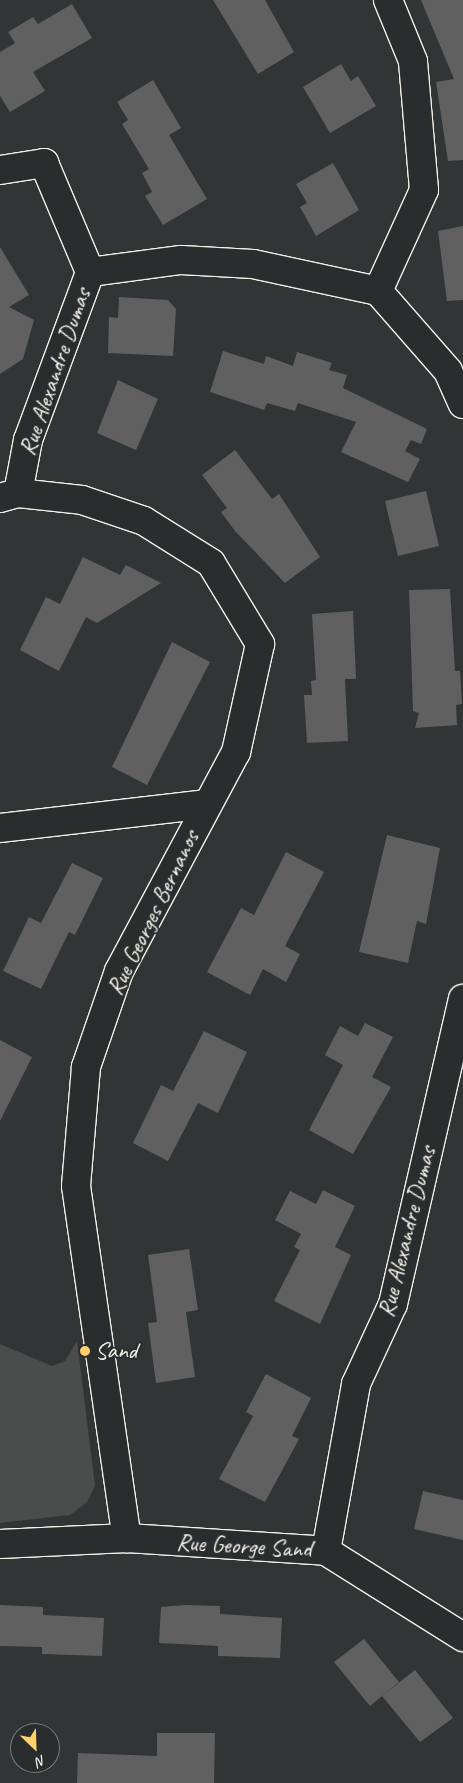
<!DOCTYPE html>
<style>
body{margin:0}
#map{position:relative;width:463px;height:1783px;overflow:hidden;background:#323535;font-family:Caveat,sans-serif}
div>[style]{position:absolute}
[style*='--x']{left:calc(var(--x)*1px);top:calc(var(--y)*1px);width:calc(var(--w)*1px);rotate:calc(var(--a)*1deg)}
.green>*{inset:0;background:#4b4d4c}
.building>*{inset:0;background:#5f605f}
.roads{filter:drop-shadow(1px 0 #f4f1e8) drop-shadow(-1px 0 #f4f1e8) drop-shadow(0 1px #f4f1e8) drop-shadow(0 -1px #f4f1e8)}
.minor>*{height:28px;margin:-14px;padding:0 14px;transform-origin:14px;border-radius:14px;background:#2a2d2e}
.dots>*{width:14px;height:14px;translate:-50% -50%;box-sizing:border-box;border:2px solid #2a2d2e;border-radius:50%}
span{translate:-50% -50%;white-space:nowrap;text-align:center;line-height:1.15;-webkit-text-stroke:4px #2a2d2e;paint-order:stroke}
.street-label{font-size:24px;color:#f4f1e8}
.poi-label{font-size:24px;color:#f4f1e8}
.left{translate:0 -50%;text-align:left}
.north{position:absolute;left:10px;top:1723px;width:50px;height:50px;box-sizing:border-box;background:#2a2d2e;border:1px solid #7b7b78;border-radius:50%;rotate:156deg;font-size:14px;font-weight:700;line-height:20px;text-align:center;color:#f4f1e8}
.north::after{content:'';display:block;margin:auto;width:18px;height:22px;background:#ffd166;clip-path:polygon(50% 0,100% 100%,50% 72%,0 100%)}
</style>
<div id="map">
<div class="green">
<i style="clip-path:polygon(77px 1341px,95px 1486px,87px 1502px,70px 1515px,0 1523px,0 1344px,52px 1366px,65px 1361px)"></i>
</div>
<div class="building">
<i style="clip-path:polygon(213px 0,265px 0,294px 52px,258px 74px)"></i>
<i style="clip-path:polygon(421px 0,463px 0,463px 160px,448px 161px,436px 82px,454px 79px)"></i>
<i style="clip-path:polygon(72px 4px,92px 38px,33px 72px,45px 91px,10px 112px,0 96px,0 52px,15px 43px,8px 32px,33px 17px,38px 24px)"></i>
<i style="clip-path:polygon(341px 64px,351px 81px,358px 76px,376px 106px,330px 133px,303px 87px)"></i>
<i style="clip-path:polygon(153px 80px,181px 128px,169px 135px,207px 199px,163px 225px,145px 196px,152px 192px,142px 173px,149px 169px,122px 124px,128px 120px,117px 102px)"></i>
<i style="clip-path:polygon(333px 163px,359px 210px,316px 236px,300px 207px,307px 203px,296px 184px)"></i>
<i style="clip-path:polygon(463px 226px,463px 300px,447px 301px,438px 231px)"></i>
<i style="clip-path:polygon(0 247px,29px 295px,9px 307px,34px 320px,23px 359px,0 374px)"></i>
<i style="clip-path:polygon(119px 297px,168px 300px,176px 309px,173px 356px,108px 353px,109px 317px,118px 318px)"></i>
<i style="clip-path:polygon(223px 351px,264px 364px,266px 356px,293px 366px,297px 352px,332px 363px,329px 370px,347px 375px,343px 388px,427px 429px,421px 444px,411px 440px,405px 451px,420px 459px,408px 482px,341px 452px,356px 422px,298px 403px,295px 411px,267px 403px,264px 410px,210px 392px)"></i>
<i style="clip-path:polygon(118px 380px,158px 399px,136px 450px,97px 433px)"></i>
<i style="clip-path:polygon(235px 450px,272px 499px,279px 494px,320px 557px,285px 583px,235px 531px,221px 512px,227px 508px,202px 475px)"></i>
<i style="clip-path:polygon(426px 491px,439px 546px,398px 556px,385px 501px)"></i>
<i style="clip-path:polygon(83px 557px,120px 575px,126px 565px,161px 583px,97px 623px,86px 617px,59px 671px,20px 650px,46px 597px,60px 604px)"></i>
<i style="clip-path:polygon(450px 589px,455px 671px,460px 671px,462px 704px,456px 705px,457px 725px,415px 728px,419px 713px,413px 711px,409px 590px)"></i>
<i style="clip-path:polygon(353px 611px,356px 679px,345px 679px,348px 741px,307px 743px,304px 695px,312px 695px,311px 681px,316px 680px,312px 614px)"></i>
<i style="clip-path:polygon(172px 642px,210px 662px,147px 785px,112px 767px)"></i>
<i style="clip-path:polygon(387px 835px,440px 848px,426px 924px,417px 921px,408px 963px,359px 952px)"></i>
<i style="clip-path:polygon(286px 852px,324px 872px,285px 946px,300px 954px,286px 982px,263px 969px,250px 995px,207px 972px,241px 908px,254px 915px)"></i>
<i style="clip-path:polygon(72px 863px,103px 878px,75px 935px,69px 932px,41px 989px,3px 971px,29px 917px,41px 923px)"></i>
<i style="clip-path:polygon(365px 1023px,393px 1037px,372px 1077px,391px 1087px,353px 1154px,309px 1130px,343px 1065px,325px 1055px,340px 1026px,358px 1036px)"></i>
<i style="clip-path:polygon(204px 1031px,247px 1052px,218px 1113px,198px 1103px,168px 1161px,133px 1143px,161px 1085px,173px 1091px)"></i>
<i style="clip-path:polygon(0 1040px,32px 1057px,0 1121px)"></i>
<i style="clip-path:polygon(323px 1190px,355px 1206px,335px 1247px,351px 1255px,320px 1324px,274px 1301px,300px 1250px,294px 1247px,301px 1234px,275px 1220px,290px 1191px,316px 1204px)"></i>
<i style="clip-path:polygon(189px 1249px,198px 1310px,186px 1312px,195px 1377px,156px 1383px,148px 1323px,157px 1322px,148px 1255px)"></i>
<i style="clip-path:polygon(266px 1374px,311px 1398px,292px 1436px,299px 1439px,265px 1502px,219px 1479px,253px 1416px,246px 1412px)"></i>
<i style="clip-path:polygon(423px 1491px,463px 1500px,463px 1540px,414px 1529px)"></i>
<i style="clip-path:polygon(0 1605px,43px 1607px,43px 1615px,104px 1618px,102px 1656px,42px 1654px,42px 1647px,0 1646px)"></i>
<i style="clip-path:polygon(185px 1605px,220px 1606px,220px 1614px,282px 1618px,280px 1658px,218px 1656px,218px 1646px,159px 1643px,161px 1607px)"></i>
<i style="clip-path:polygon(364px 1639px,399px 1682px,370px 1706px,334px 1662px)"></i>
<i style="clip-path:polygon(415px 1670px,453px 1718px,420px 1742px,382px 1696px)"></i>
<i style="clip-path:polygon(157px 1733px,215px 1733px,214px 1783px,77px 1783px,78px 1753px,157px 1756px)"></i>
</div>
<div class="roads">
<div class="minor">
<i style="--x:0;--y:170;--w:45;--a:-9"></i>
<i style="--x:44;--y:163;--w:118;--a:67.1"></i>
<i style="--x:378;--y:291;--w:111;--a:-65.5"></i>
<i style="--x:424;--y:190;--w:129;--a:-94.9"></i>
<i style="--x:413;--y:61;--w:66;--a:-112.3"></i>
<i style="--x:18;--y:493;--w:54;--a:-79.3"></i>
<i style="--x:28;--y:440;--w:179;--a:-69.7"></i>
<i style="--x:90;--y:272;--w:92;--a:-7.5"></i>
<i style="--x:181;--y:260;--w:72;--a:3.2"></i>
<i style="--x:253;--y:264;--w:128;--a:12.2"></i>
<i style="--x:378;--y:291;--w:106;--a:48.8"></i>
<i style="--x:448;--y:371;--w:36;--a:66"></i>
<i style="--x:0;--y:498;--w:19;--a:-16"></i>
<i style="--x:18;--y:493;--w:64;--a:6.2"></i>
<i style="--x:82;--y:500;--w:65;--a:18.7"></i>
<i style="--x:144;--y:521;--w:79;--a:32.1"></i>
<i style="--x:211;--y:563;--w:95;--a:58.8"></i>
<i style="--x:260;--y:644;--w:111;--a:102.5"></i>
<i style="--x:236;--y:752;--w:248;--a:118.1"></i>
<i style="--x:119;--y:971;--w:102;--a:109"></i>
<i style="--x:86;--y:1067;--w:119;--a:94.8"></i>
<i style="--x:76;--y:1186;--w:356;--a:81.8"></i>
<i style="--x:0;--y:828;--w:208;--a:-6.6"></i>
<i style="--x:0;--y:1544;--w:127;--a:-2.7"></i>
<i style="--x:127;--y:1538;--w:199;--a:3.7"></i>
<i style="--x:326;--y:1551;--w:162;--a:32.1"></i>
<i style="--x:326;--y:1551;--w:170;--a:-79.8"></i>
<i style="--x:356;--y:1384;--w:88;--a:-65.2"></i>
<i style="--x:393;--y:1304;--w:313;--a:-77.1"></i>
</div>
</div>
<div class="dots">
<i style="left:85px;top:1351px;background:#ffd166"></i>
</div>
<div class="street-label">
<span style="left:55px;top:372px;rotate:-71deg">Rue Alexandre Dumas</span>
<span style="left:153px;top:913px;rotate:-64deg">Rue Georges Bernanos</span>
<span style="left:407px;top:1232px;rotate:-76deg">Rue Alexandre Dumas</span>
<span style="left:244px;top:1546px;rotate:3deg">Rue George Sand</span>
</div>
<div class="poi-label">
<span class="left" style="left:95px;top:1351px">Sand</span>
</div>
<div class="north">N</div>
</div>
